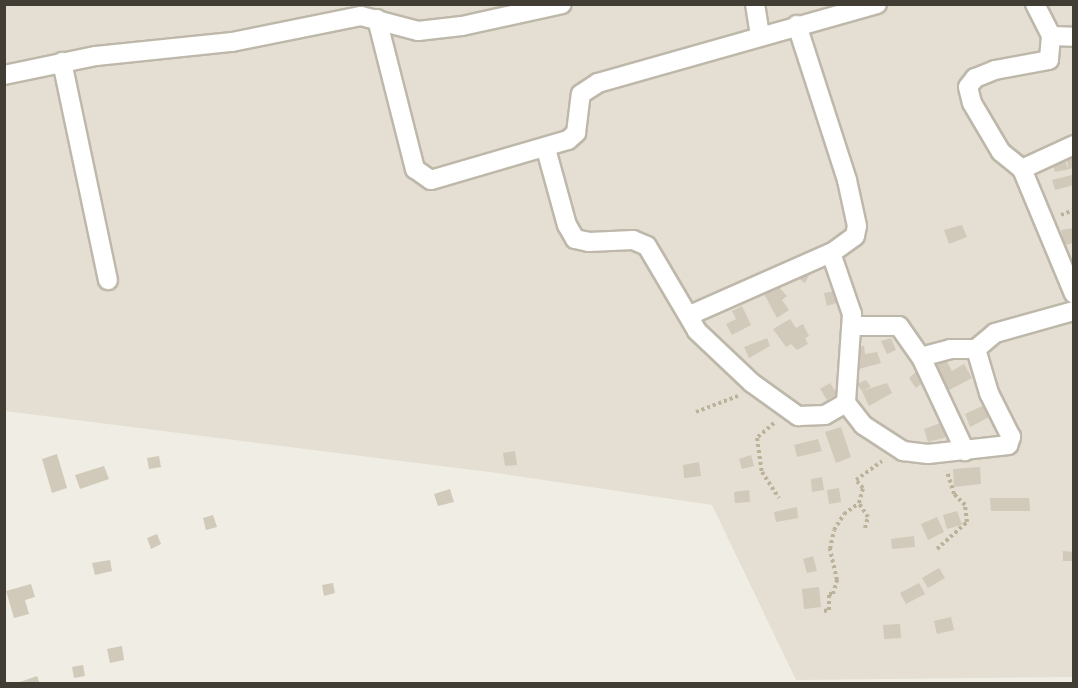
<!DOCTYPE html>
<style>
body{margin:0}
#map{position:relative;width:1078px;height:688px;overflow:hidden;background:#f0ede4;font-family:"Golos Text",sans-serif}
div>[style]{position:absolute}
[style*='--x']{left:calc(var(--x)*1px);top:calc(var(--y)*1px);width:calc(var(--w)*1px);rotate:calc(var(--a)*1deg)}
.residential>*{inset:0;background:#e4dfd2}
.building>*{inset:0;background:#d1c9ba}
.path>*{height:4px;margin-top:-2px;transform-origin:0;background:repeating-linear-gradient(90deg,#bcb199 0 3px,transparent 0 6px)}
.roads{filter:drop-shadow(2px 0 #beb8aa) drop-shadow(-2px 0 #beb8aa) drop-shadow(0 2px #beb8aa) drop-shadow(0 -2px #beb8aa)}
.minor>*{height:18px;margin:-9px;padding:0 9px;transform-origin:9px;border-radius:9px;background:#fff}
span{translate:-50% -50%;white-space:nowrap;text-align:center;line-height:1.15;-webkit-text-stroke:4.5px #fff;paint-order:stroke}
.frame{position:absolute;inset:0;border:6px solid #423d34;pointer-events:none}
</style>
<div id="map">
<div class="residential">
<i style="clip-path:polygon(5px 5px,1073px 5px,1073px 677px,796px 680px,712px 505px,497px 473px,5px 411px)"></i>
</div>
<div class="building">
<i style="clip-path:polygon(1064px 158px,1068px 169px,1067px 159px,1074px 159px,1074px 168px,1055px 172px,1052px 161px)"></i>
<i style="clip-path:polygon(1072px 175px,1074px 185px,1055px 190px,1052px 180px)"></i>
<i style="clip-path:polygon(962px 225px,967px 237px,949px 244px,944px 230px)"></i>
<i style="clip-path:polygon(1074px 228px,1074px 243px,1065px 245px,1061px 230px)"></i>
<i style="clip-path:polygon(798px 268px,810px 273px,805px 283px,793px 274px)"></i>
<i style="clip-path:polygon(776px 284px,787px 296px,782px 300px,789px 310px,777px 318px,763px 292px)"></i>
<i style="clip-path:polygon(836px 291px,839px 302px,827px 306px,824px 293px)"></i>
<i style="clip-path:polygon(742px 306px,751px 325px,732px 335px,726px 324px,736px 319px,732px 311px)"></i>
<i style="clip-path:polygon(790px 319px,796px 328px,803px 324px,809px 336px,805px 338px,808px 344px,797px 350px,791px 344px,786px 347px,773px 329px)"></i>
<i style="clip-path:polygon(767px 338px,770px 346px,749px 358px,744px 347px)"></i>
<i style="clip-path:polygon(891px 338px,896px 350px,887px 354px,881px 341px)"></i>
<i style="clip-path:polygon(864px 346px,865px 354px,877px 352px,881px 363px,859px 369px,855px 359px,857px 347px)"></i>
<i style="clip-path:polygon(945px 358px,952px 371px,964px 364px,972px 378px,949px 390px,934px 365px)"></i>
<i style="clip-path:polygon(919px 369px,926px 380px,916px 388px,909px 378px)"></i>
<i style="clip-path:polygon(866px 380px,871px 387px,862px 391px,857px 384px)"></i>
<i style="clip-path:polygon(830px 383px,837px 394px,827px 400px,820px 389px)"></i>
<i style="clip-path:polygon(887px 383px,892px 393px,869px 406px,862px 391px)"></i>
<i style="clip-path:polygon(989px 403px,993px 415px,970px 427px,965px 414px)"></i>
<i style="clip-path:polygon(946px 421px,951px 436px,928px 442px,924px 429px)"></i>
<i style="clip-path:polygon(841px 427px,851px 457px,836px 463px,825px 432px)"></i>
<i style="clip-path:polygon(818px 439px,822px 451px,797px 457px,794px 445px)"></i>
<i style="clip-path:polygon(515px 451px,517px 465px,505px 466px,503px 453px)"></i>
<i style="clip-path:polygon(57px 454px,67px 488px,52px 493px,42px 459px)"></i>
<i style="clip-path:polygon(751px 455px,754px 466px,742px 469px,739px 459px)"></i>
<i style="clip-path:polygon(159px 456px,161px 467px,149px 469px,147px 458px)"></i>
<i style="clip-path:polygon(699px 462px,701px 476px,684px 478px,683px 465px)"></i>
<i style="clip-path:polygon(104px 466px,109px 479px,80px 489px,75px 475px)"></i>
<i style="clip-path:polygon(980px 467px,981px 484px,954px 487px,953px 469px)"></i>
<i style="clip-path:polygon(822px 477px,824px 490px,812px 492px,811px 479px)"></i>
<i style="clip-path:polygon(839px 488px,841px 502px,829px 504px,827px 490px)"></i>
<i style="clip-path:polygon(450px 489px,454px 502px,438px 506px,434px 494px)"></i>
<i style="clip-path:polygon(749px 490px,750px 502px,735px 503px,734px 492px)"></i>
<i style="clip-path:polygon(990px 498px,1029px 498px,1030px 511px,991px 511px)"></i>
<i style="clip-path:polygon(797px 507px,798px 518px,776px 522px,774px 512px)"></i>
<i style="clip-path:polygon(957px 511px,962px 525px,947px 529px,943px 515px)"></i>
<i style="clip-path:polygon(213px 515px,217px 527px,206px 530px,203px 518px)"></i>
<i style="clip-path:polygon(937px 517px,944px 532px,928px 540px,921px 524px)"></i>
<i style="clip-path:polygon(157px 534px,161px 544px,151px 549px,147px 538px)"></i>
<i style="clip-path:polygon(914px 536px,915px 547px,892px 549px,891px 539px)"></i>
<i style="clip-path:polygon(1063px 551px,1074px 552px,1074px 561px,1063px 561px)"></i>
<i style="clip-path:polygon(813px 556px,817px 571px,807px 573px,803px 559px)"></i>
<i style="clip-path:polygon(110px 560px,112px 571px,95px 575px,92px 563px)"></i>
<i style="clip-path:polygon(939px 568px,945px 578px,928px 588px,922px 578px)"></i>
<i style="clip-path:polygon(333px 583px,335px 593px,324px 596px,322px 585px)"></i>
<i style="clip-path:polygon(919px 583px,925px 594px,906px 604px,900px 593px)"></i>
<i style="clip-path:polygon(31px 584px,35px 597px,25px 600px,29px 614px,14px 618px,6px 591px)"></i>
<i style="clip-path:polygon(819px 587px,821px 607px,804px 609px,802px 589px)"></i>
<i style="clip-path:polygon(951px 617px,954px 630px,937px 634px,934px 621px)"></i>
<i style="clip-path:polygon(900px 624px,901px 638px,884px 639px,883px 625px)"></i>
<i style="clip-path:polygon(122px 646px,124px 660px,110px 663px,107px 649px)"></i>
<i style="clip-path:polygon(83px 665px,85px 676px,74px 678px,72px 667px)"></i>
<i style="clip-path:polygon(37px 676px,40px 684px,21px 684px,20px 682px)"></i>
</div>
<div class="path">
<i style="--x:1061;--y:215;--w:14;--a:-21"></i>
<i style="--x:696;--y:412;--w:45;--a:-20.9"></i>
<i style="--x:774;--y:423;--w:23;--a:139"></i>
<i style="--x:757;--y:438;--w:34;--a:82"></i>
<i style="--x:762;--y:472;--w:31;--a:57"></i>
<i style="--x:865;--y:528;--w:11;--a:-75"></i>
<i style="--x:868;--y:517;--w:17;--a:-123"></i>
<i style="--x:859;--y:503;--w:16;--a:-75"></i>
<i style="--x:863;--y:488;--w:11;--a:-131"></i>
<i style="--x:856;--y:480;--w:32;--a:-36"></i>
<i style="--x:937;--y:549;--w:40;--a:-42"></i>
<i style="--x:967;--y:522;--w:17;--a:-97"></i>
<i style="--x:965;--y:505;--w:16;--a:-135"></i>
<i style="--x:954;--y:494;--w:24;--a:-107"></i>
<i style="--x:824;--y:611;--w:5;--a:-11"></i>
<i style="--x:829;--y:610;--w:16;--a:-90"></i>
<i style="--x:829;--y:594;--w:4;--a:0"></i>
<i style="--x:833;--y:594;--w:15;--a:-74"></i>
<i style="--x:837;--y:580;--w:32;--a:-103"></i>
<i style="--x:830;--y:549;--w:19;--a:-78"></i>
<i style="--x:834;--y:530;--w:19;--a:-58"></i>
<i style="--x:844;--y:514;--w:19;--a:-36"></i>
</div>
<div class="roads">
<div class="minor">
<i style="--x:755;--y:4;--w:31;--a:81"></i>
<i style="--x:1035;--y:4;--w:36;--a:63"></i>
<i style="--x:1051;--y:36;--w:23;--a:2"></i>
<i style="--x:377;--y:19;--w:155;--a:75.8"></i>
<i style="--x:415;--y:169;--w:19;--a:35"></i>
<i style="--x:431;--y:180;--w:143;--a:-16.3"></i>
<i style="--x:568;--y:140;--w:11;--a:-41"></i>
<i style="--x:576;--y:133;--w:39;--a:-83"></i>
<i style="--x:581;--y:94;--w:20;--a:-33"></i>
<i style="--x:598;--y:83;--w:290;--a:-15.8"></i>
<i style="--x:1051;--y:36;--w:24;--a:95"></i>
<i style="--x:1049;--y:60;--w:55;--a:169.5"></i>
<i style="--x:995;--y:70;--w:22;--a:158"></i>
<i style="--x:975;--y:78;--w:11;--a:128"></i>
<i style="--x:968;--y:87;--w:16;--a:76"></i>
<i style="--x:972;--y:103;--w:57;--a:59.4"></i>
<i style="--x:1001;--y:152;--w:27;--a:39"></i>
<i style="--x:1022;--y:169;--w:135;--a:67.4"></i>
<i style="--x:62;--y:62;--w:223;--a:78.1"></i>
<i style="--x:4;--y:75;--w:94;--a:-11.7"></i>
<i style="--x:96;--y:56;--w:137;--a:-5.9"></i>
<i style="--x:232;--y:42;--w:132;--a:-11.4"></i>
<i style="--x:361;--y:16;--w:59;--a:14.7"></i>
<i style="--x:418;--y:31;--w:44;--a:-6.5"></i>
<i style="--x:462;--y:26;--w:102;--a:-12.4"></i>
<i style="--x:546;--y:149;--w:79;--a:74.6"></i>
<i style="--x:567;--y:225;--w:16;--a:60"></i>
<i style="--x:575;--y:239;--w:14;--a:12"></i>
<i style="--x:589;--y:242;--w:44;--a:-2.6"></i>
<i style="--x:633;--y:240;--w:15;--a:23"></i>
<i style="--x:647;--y:246;--w:99;--a:59.5"></i>
<i style="--x:697;--y:331;--w:76;--a:43.4"></i>
<i style="--x:752;--y:383;--w:57;--a:35.7"></i>
<i style="--x:798;--y:416;--w:27;--a:-2"></i>
<i style="--x:825;--y:415;--w:24;--a:-30"></i>
<i style="--x:1022;--y:169;--w:57;--a:-24.8"></i>
<i style="--x:831;--y:253;--w:65;--a:71"></i>
<i style="--x:852;--y:314;--w:89;--a:93.9"></i>
<i style="--x:846;--y:403;--w:28;--a:52"></i>
<i style="--x:863;--y:425;--w:48;--a:33"></i>
<i style="--x:903;--y:451;--w:25;--a:7"></i>
<i style="--x:928;--y:454;--w:81;--a:-6.4"></i>
<i style="--x:1008;--y:445;--w:9;--a:-69"></i>
<i style="--x:1011;--y:437;--w:49;--a:-116.6"></i>
<i style="--x:989;--y:393;--w:46;--a:-106.5"></i>
<i style="--x:976;--y:349;--w:25;--a:-40"></i>
<i style="--x:995;--y:333;--w:82;--a:-15.6"></i>
<i style="--x:690;--y:315;--w:156;--a:-23.8"></i>
<i style="--x:833;--y:252;--w:27;--a:-36"></i>
<i style="--x:855;--y:236;--w:10;--a:-79"></i>
<i style="--x:857;--y:226;--w:47;--a:-102.3"></i>
<i style="--x:847;--y:180;--w:163;--a:-107.9"></i>
<i style="--x:854;--y:326;--w:45;--a:0"></i>
<i style="--x:899;--y:326;--w:38;--a:55"></i>
<i style="--x:921;--y:357;--w:104;--a:64.9"></i>
<i style="--x:921;--y:357;--w:30;--a:-15"></i>
<i style="--x:950;--y:349;--w:26;--a:0"></i>
</div>
</div>
<div class="frame"></div>
</div>
